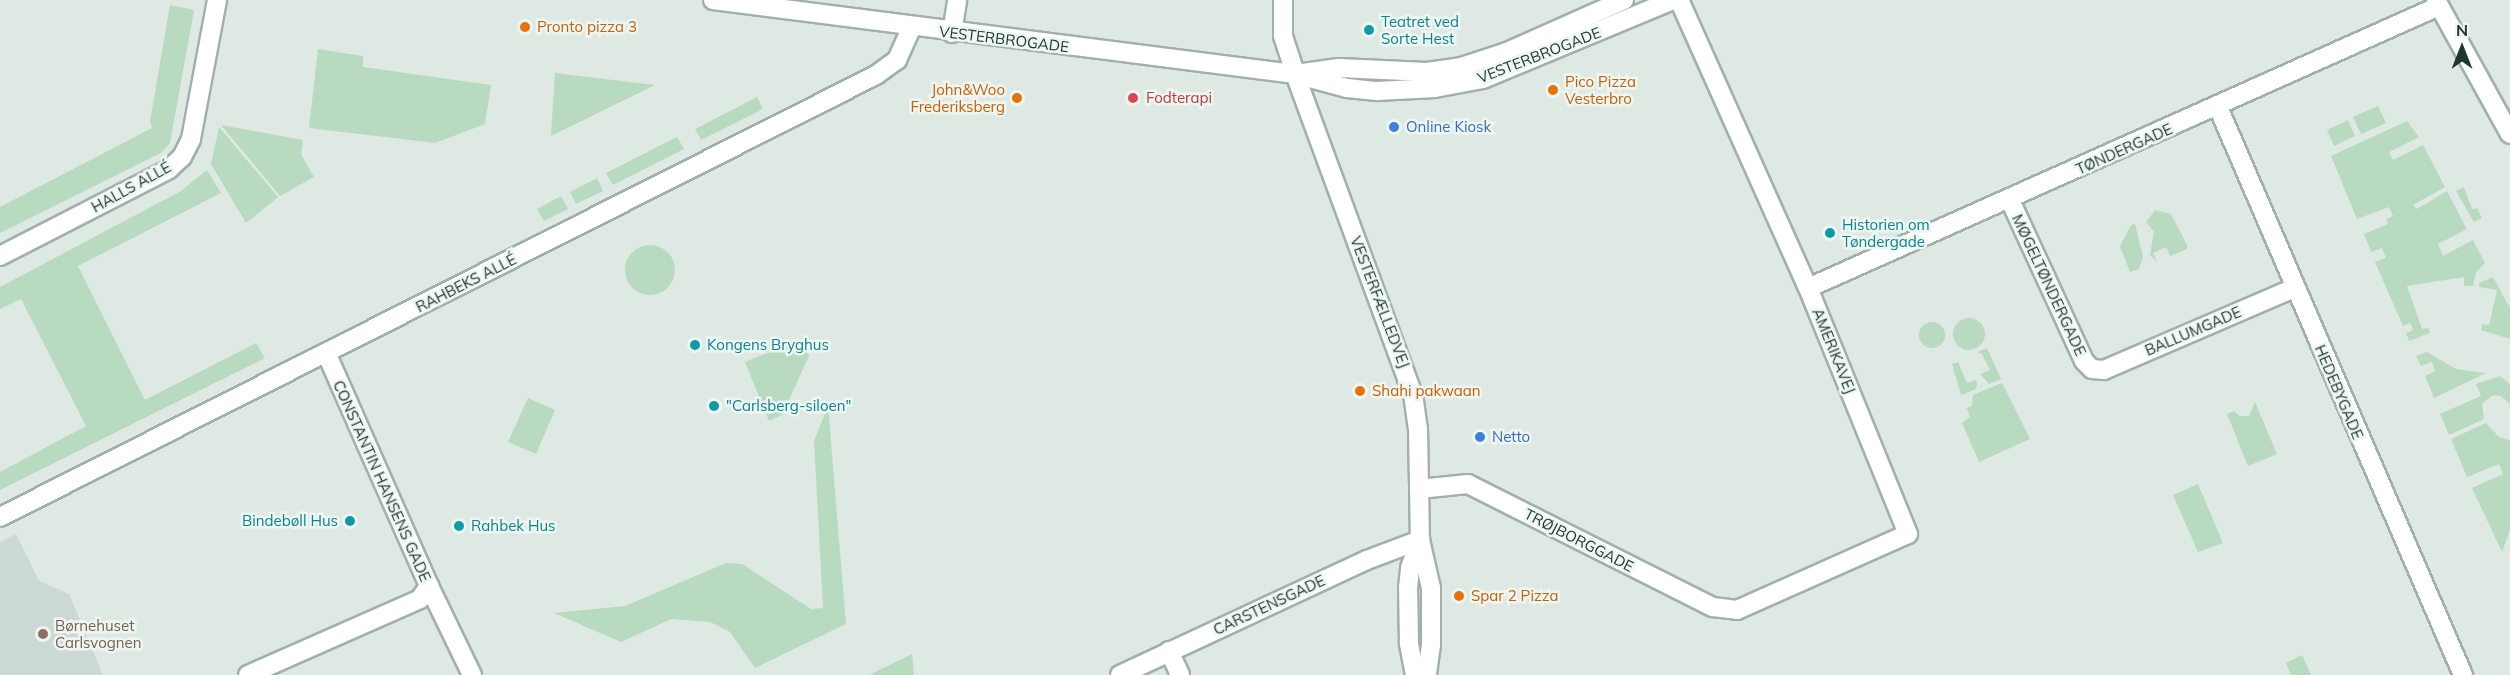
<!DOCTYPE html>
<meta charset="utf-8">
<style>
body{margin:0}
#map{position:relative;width:2510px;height:675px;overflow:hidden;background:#dee9e4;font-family:Mulish,sans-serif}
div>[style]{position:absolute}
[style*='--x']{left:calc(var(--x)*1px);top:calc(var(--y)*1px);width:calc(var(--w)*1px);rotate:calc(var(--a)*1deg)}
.built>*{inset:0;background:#ccd8d3}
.green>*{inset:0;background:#b7dac1}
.round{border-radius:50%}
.roads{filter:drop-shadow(2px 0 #a1b0ab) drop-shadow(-2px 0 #a1b0ab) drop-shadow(0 2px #a1b0ab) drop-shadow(0 -2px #a1b0ab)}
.minor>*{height:18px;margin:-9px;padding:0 9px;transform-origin:9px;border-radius:9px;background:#fff}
.tertiary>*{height:18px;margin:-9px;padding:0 9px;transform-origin:9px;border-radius:9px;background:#fff}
.dots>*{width:16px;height:16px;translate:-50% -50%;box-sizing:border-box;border:3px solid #eef6f2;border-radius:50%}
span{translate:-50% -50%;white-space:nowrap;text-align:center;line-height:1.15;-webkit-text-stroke:5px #eef6f2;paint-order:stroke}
.culture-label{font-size:15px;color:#0d838f}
.left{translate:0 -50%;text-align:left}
.right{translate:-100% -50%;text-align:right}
.food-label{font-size:15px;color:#c56008}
.street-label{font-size:15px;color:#203731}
.health-label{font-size:15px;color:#be3a42}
.shop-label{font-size:15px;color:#366cbe}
.education-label{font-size:15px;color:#785e54}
.north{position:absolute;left:2432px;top:18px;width:60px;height:60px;-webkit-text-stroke:4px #eef6f2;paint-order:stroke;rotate:0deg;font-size:16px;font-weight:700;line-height:24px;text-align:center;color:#203731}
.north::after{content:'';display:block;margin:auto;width:21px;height:27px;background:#203731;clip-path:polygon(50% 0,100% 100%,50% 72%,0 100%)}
</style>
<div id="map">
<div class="built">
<i style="clip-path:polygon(16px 534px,39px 581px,69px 594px,103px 675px,0 675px,0 542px)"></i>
</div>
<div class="green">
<i style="clip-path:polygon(170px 5px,194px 10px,170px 143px,161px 153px,0 233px,0 207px,152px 128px,150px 121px)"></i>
<i style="clip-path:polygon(318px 49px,363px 56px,363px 67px,491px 85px,485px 124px,435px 143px,309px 128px)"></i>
<i style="clip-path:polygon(555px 73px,655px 85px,551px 136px)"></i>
<i style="clip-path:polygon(757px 97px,763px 109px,701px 140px,695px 129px)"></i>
<i style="clip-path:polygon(2378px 106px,2386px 123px,2361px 134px,2353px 117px)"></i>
<i style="clip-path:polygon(2348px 120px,2355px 136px,2334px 146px,2327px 130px)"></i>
<i style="clip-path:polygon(2407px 121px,2419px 137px,2389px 152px,2393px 160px,2423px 145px,2445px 187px,2413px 205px,2417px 209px,2447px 191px,2467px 229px,2438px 244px,2443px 256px,2473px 240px,2485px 263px,2476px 273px,2473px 286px,2464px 286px,2464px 277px,2407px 286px,2422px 329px,2429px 328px,2430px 333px,2409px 341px,2406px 333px,2413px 330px,2410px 323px,2403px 326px,2375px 262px,2386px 258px,2382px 248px,2371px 252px,2364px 234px,2388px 224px,2386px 219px,2393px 216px,2389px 207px,2357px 219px,2331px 156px)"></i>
<i style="clip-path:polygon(221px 125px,303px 140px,301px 154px,314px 177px,280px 196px)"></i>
<i style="clip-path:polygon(219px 127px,278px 197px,246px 223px,211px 164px)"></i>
<i style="clip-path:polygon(677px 137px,684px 149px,613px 185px,606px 173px)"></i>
<i style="clip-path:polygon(207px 170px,221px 193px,78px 266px,145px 400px,256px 343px,265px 358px,0 490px,0 472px,86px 426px,21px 299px,0 309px,0 287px,181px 191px)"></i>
<i style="clip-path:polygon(597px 178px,603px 191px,576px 204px,570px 192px)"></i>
<i style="clip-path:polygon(2464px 187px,2472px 209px,2477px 208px,2482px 218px,2474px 222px,2456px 191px)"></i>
<i style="clip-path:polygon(561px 196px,568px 209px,544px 221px,537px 209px)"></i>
<i style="clip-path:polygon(2155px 210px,2171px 214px,2187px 245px,2187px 249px,2170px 256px,2166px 247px,2153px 253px,2157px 262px,2150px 255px,2154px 232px,2146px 222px)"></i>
<i style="clip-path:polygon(2135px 224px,2143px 257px,2139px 269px,2130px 272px,2120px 246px,2131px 225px)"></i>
<i class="round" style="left:625px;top:245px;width:50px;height:50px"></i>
<i style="clip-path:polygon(2493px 277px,2510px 308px,2510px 339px,2481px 330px,2482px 324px,2489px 325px,2497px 290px,2479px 287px,2479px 283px)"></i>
<i class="round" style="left:1953px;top:318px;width:32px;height:32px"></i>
<i class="round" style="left:1919px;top:322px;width:26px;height:26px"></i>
<i style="clip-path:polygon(802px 339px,809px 356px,782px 415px,769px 421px,745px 362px)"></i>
<i style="clip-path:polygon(1987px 348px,2001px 379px,1989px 384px,1980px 374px,1990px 370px,1982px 354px,1977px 352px)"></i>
<i style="clip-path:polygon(2427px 352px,2456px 369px,2486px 373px,2434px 398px,2425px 376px,2435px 371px,2432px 362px,2421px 366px,2416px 356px)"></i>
<i style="clip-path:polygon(1958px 362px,1967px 383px,1976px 380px,1977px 384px,1976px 389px,1961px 395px,1952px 364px)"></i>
<i style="clip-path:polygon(2500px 376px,2510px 384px,2510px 404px,2501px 396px,2493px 395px,2482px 404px,2484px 419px,2449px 435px,2440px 414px,2481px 396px,2476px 384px)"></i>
<i style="clip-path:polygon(2002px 383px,2030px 439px,1979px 462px,1962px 423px,1970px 417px,1967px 408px,1972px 406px,1973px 395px)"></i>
<i style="clip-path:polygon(528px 398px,555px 410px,536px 454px,508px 442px)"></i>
<i style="clip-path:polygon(2255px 402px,2277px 454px,2248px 466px,2227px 414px,2234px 411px,2240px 416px,2249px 416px)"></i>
<i style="clip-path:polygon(828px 406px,846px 624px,755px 668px,730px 632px,710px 622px,671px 619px,621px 642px,554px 613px,625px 606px,726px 563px,742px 564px,811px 609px,823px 608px,814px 441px)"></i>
<i style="clip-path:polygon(2486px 423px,2499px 437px,2510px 440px,2510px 530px,2502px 552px,2472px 488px,2503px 474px,2499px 464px,2467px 477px,2451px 439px)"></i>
<i style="clip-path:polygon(2198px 484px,2223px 543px,2198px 552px,2173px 495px)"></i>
<i style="clip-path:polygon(912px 654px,914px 675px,869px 675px)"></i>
<i style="clip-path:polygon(2302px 655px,2311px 675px,2291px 675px,2286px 663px)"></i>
</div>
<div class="roads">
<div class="minor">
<i style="--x:1283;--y:0;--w:36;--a:90"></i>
<i style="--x:1283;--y:36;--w:40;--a:72"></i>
<i style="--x:2436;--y:0;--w:153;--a:61.1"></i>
<i style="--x:952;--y:33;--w:33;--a:-81"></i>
<i style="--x:2218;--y:107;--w:619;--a:66.67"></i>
<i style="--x:2010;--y:200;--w:177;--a:65.3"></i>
<i style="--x:2084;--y:361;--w:11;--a:45"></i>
<i style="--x:2092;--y:369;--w:12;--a:5"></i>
<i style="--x:2104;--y:370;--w:207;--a:-23.3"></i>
<i style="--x:0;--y:256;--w:190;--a:-27.2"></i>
<i style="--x:169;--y:169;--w:18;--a:-43"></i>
<i style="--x:182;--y:157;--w:20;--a:-63"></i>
<i style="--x:191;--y:139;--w:141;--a:-79.4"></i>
<i style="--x:1808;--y:288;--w:691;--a:-24.08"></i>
<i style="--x:1419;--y:489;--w:49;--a:-5.8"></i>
<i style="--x:1468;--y:484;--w:274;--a:26.7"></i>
<i style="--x:1713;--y:607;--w:24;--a:7"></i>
<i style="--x:1737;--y:610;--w:187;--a:-24"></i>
<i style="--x:1908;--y:534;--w:266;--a:-112.1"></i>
<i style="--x:1808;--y:288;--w:316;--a:-114.1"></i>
<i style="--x:0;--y:517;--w:981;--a:-26.77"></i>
<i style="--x:876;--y:75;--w:26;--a:-36"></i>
<i style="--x:897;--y:60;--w:36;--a:-66"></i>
<i style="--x:429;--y:586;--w:99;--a:64.2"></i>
<i style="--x:1169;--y:651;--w:26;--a:65"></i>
<i style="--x:248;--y:675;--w:188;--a:-23.8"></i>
<i style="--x:420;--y:599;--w:16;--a:-55"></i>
<i style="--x:429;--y:586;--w:255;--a:-113.8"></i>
<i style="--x:1120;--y:675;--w:272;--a:-25"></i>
<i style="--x:1367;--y:560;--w:57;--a:-20.7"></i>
</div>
<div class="tertiary">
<i style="--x:713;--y:0;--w:587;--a:7.25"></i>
<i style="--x:1295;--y:74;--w:54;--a:15.1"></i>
<i style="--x:1347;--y:88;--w:30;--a:6"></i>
<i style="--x:1377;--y:91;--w:58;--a:-3"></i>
<i style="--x:1435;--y:88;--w:49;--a:-10.6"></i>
<i style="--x:1483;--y:79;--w:206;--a:-22.6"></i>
<i style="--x:1303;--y:73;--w:36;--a:-8"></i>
<i style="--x:1339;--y:68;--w:88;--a:2.6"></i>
<i style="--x:1427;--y:72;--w:34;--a:-8"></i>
<i style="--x:1461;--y:67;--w:48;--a:-18.1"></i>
<i style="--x:1507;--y:52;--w:128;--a:-24"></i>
<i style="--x:1295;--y:74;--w:341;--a:69.8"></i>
<i style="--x:1413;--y:394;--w:34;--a:82"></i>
<i style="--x:1418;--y:428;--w:112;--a:89"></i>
<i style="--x:1420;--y:540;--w:49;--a:77.1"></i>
<i style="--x:1431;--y:588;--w:57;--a:90"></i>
<i style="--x:1431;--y:645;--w:30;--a:98"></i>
<i style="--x:1415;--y:675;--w:33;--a:-101"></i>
<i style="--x:1409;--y:643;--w:55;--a:-91"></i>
<i style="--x:1408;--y:588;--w:20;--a:-84"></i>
<i style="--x:1410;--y:568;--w:30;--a:-70"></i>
</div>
</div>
<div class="dots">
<i style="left:525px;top:27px;background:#e8710a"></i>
<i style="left:1369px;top:30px;background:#0f9aa8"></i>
<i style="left:1553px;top:90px;background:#e8710a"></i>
<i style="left:1017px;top:98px;background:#e8710a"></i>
<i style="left:1133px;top:98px;background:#e0444e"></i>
<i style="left:1394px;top:127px;background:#3f7fe0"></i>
<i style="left:1830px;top:233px;background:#0f9aa8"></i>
<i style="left:695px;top:345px;background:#0f9aa8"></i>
<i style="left:1360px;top:391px;background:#e8710a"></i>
<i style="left:714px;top:406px;background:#0f9aa8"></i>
<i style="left:1480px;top:437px;background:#3f7fe0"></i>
<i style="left:350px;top:521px;background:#0f9aa8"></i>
<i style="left:459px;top:526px;background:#0f9aa8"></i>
<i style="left:1459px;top:596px;background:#e8710a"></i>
<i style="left:43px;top:634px;background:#8d6e63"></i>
</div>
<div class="culture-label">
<span class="left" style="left:1381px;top:30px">Teatret ved<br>Sorte Hest</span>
<span class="left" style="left:1842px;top:233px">Historien om<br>Tøndergade</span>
<span class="left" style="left:707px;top:345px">Kongens Bryghus</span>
<span class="left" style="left:726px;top:406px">"Carlsberg-siloen"</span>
<span class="right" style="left:338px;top:521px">Bindebøll Hus</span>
<span class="left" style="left:471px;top:526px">Rahbek Hus</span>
</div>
<div class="food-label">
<span class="left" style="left:537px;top:27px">Pronto pizza 3</span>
<span class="left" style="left:1565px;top:90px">Pico Pizza<br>Vesterbro</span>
<span class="right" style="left:1005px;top:98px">John&amp;Woo<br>Frederiksberg</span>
<span class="left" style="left:1372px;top:391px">Shahi pakwaan</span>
<span class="left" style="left:1471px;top:596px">Spar 2 Pizza</span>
</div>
<div class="street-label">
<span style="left:1004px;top:39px;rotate:7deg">VESTERBROGADE</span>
<span style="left:1539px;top:55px;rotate:-21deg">VESTERBROGADE</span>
<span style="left:2124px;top:149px;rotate:-24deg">TØNDERGADE</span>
<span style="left:131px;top:187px;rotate:-29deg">HALLS ALLÉ</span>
<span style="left:466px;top:283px;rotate:-27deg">RAHBEKS ALLÉ</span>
<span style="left:2049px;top:285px;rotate:65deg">MØGELTØNDERGADE</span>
<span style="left:1380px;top:302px;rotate:69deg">VESTERFÆLLEDVEJ</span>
<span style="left:2193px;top:331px;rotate:-23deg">BALLUMGADE</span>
<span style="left:1834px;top:351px;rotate:68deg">AMERIKAVEJ</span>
<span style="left:2339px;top:392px;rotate:67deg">HEDEBYGADE</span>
<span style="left:382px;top:481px;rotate:66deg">CONSTANTIN HANSENS GADE</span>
<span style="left:1579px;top:540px;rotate:27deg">TRØJBORGGADE</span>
<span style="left:1269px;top:605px;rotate:-25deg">CARSTENSGADE</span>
</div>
<div class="health-label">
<span class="left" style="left:1146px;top:98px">Fodterapi</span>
</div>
<div class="shop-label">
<span class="left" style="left:1406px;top:127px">Online Kiosk</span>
<span class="left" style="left:1492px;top:437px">Netto</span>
</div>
<div class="education-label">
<span class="left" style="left:55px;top:634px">Børnehuset<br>Carlsvognen</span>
</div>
<div class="north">N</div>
</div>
